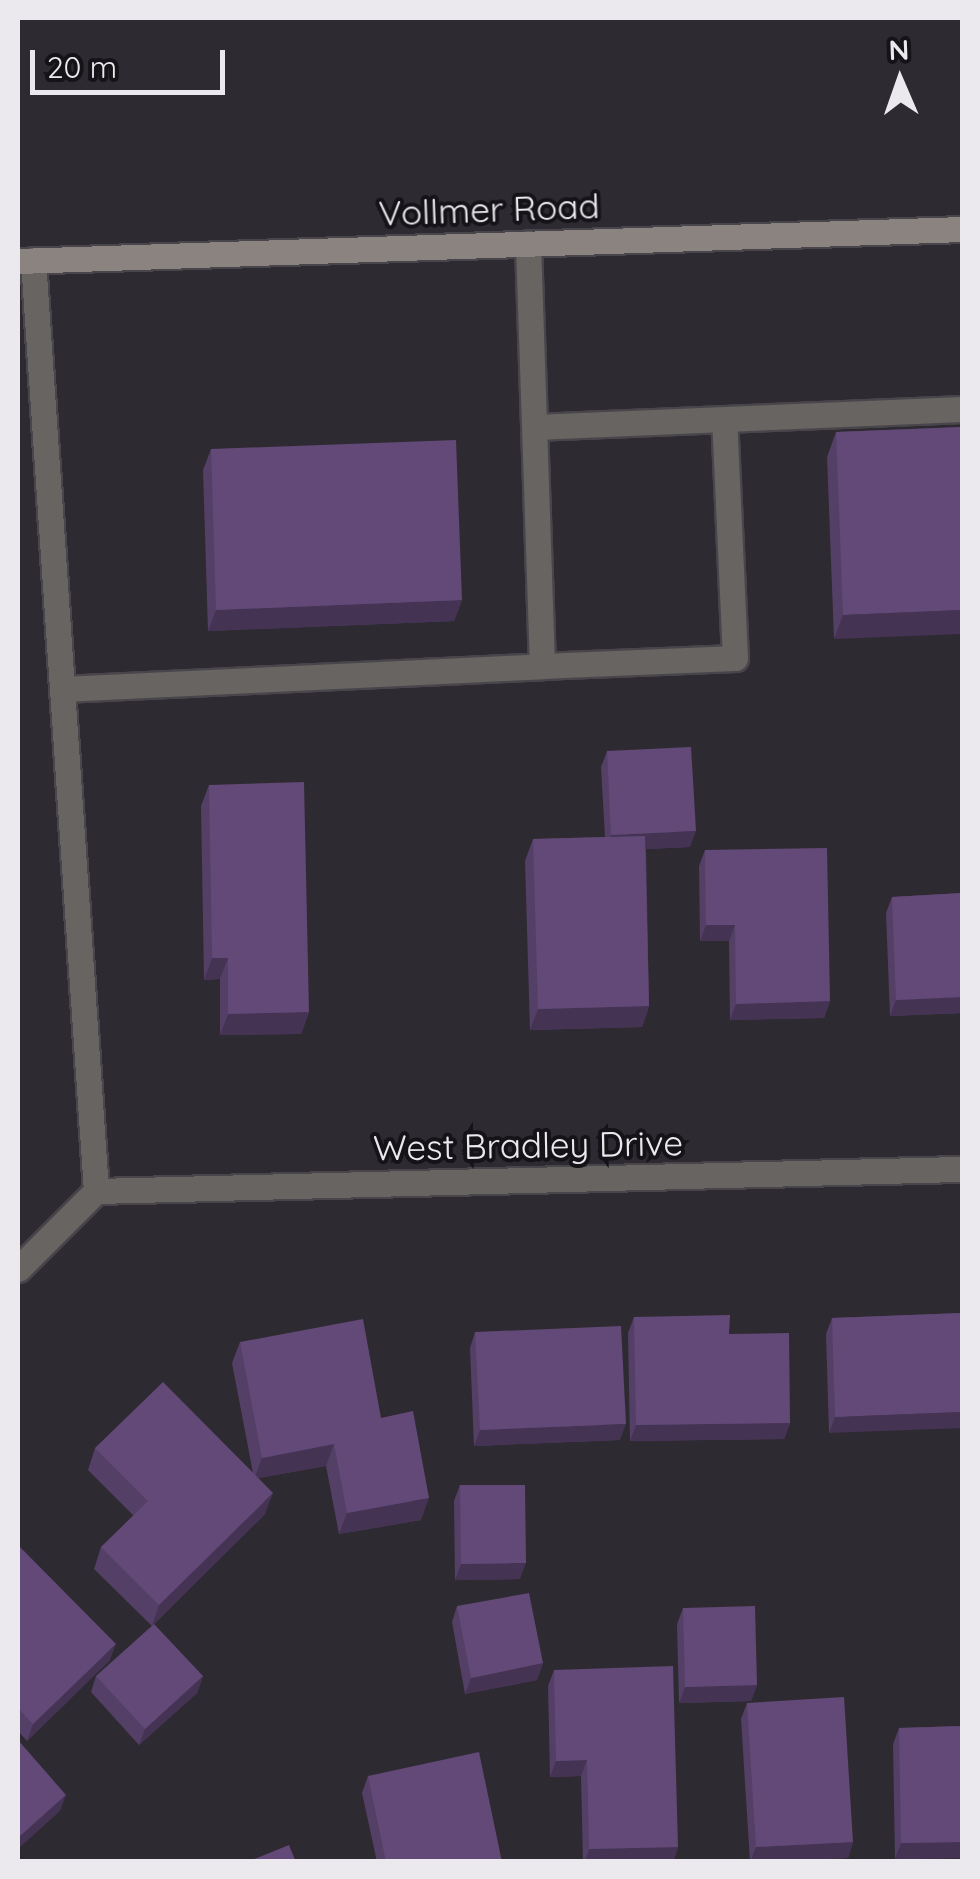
<!DOCTYPE html>
<style>
body{margin:0}
#map{position:relative;width:980px;height:1879px;overflow:hidden;background:#2e2a31;font-family:Quicksand,sans-serif}
div>[style]{position:absolute}
[style*='--x']{left:calc(var(--x)*1px);top:calc(var(--y)*1px);width:calc(var(--w)*1px);rotate:calc(var(--a)*1deg)}
.roads{filter:drop-shadow(2px 0 #48454b) drop-shadow(-2px 0 #48454b) drop-shadow(0 2px #48454b) drop-shadow(0 -2px #48454b)}
.service>*{height:25px;margin:-12.5px;padding:0 12.5px;transform-origin:12.5px;border-radius:12.5px;background:#686462}
.minor>*{height:25px;margin:-12.5px;padding:0 12.5px;transform-origin:12.5px;border-radius:12.5px;background:#686462}
.secondary>*{height:25px;margin:-12.5px;padding:0 12.5px;transform-origin:12.5px;border-radius:12.5px;background:#8a8380}
.wall>*{inset:0;background:#543f67}
.shaded-wall>*{inset:0;background:#453354}
.building>*{inset:0;background:#624978}
span{translate:-50% -50%;white-space:nowrap;text-align:center;line-height:1.15;-webkit-text-stroke:8px #151317;paint-order:stroke}
.street-label{font-size:35px;color:#ebe9ed}
.frame{position:absolute;inset:0;border:20px solid #ebe9ed;pointer-events:none}
.north{position:absolute;left:850px;top:30px;width:100px;height:100px;-webkit-text-stroke:8px #151317;paint-order:stroke;rotate:358deg;font-size:28px;font-weight:700;line-height:40px;text-align:center;color:#ebe9ed}
.north::after{content:'';display:block;margin:auto;width:35px;height:45px;background:#ebe9ed;clip-path:polygon(50% 0,100% 100%,50% 72%,0 100%)}
.scale{position:absolute;left:30px;top:50px;width:195px;height:45px;box-sizing:border-box;border:5px solid #ebe9ed;border-top:0;padding-left:12px;font-size:30px;line-height:35px;white-space:nowrap;color:#ebe9ed;-webkit-text-stroke:8px #151317;paint-order:stroke}
</style>
<div id="map">
<div class="roads">
<div class="service">
<i style="--x:535;--y:427;--w:427;--a:-2.4"></i>
<i style="--x:542;--y:666;--w:193;--a:-2.4"></i>
<i style="--x:735;--y:658;--w:238;--a:-92.6"></i>
<i style="--x:62;--y:689;--w:481;--a:-2.7"></i>
<i style="--x:542;--y:666;--w:423;--a:-91.9"></i>
</div>
<div class="minor">
<i style="--x:96;--y:1191;--w:866;--a:-1.46"></i>
<i style="--x:18;--y:1269;--w:110;--a:-45"></i>
<i style="--x:96;--y:1191;--w:933;--a:-93.87"></i>
</div>
<div class="secondary">
<i style="--x:18;--y:261;--w:945;--a:-1.94"></i>
</div>
</div>
<div class="wall">
<i style="clip-path:polygon(962px 427px,834px 639px,827px 457px,836px 432px)"></i>
<i style="clip-path:polygon(211px 449px,462px 600px,454px 621px,208px 631px,203px 470px)"></i>
<i style="clip-path:polygon(607px 751px,690px 847px,646px 849px,649px 1006px,642px 1027px,530px 1030px,525px 861px,533px 839px,605px 837px,601px 767px)"></i>
<i style="clip-path:polygon(209px 785px,309px 1012px,301px 1034px,220px 1035px,220px 979px,204px 980px,201px 806px)"></i>
<i style="clip-path:polygon(705px 850px,830px 1001px,824px 1018px,730px 1020px,729px 941px,700px 941px,699px 866px)"></i>
<i style="clip-path:polygon(962px 893px,962px 1013px,890px 1016px,886px 913px,892px 897px)"></i>
<i style="clip-path:polygon(962px 1313px,829px 1433px,826px 1334px,832px 1318px)"></i>
<i style="clip-path:polygon(634px 1317px,729px 1334px,790px 1423px,784px 1439px,630px 1441px,628px 1333px)"></i>
<i style="clip-path:polygon(475px 1332px,620px 1440px,474px 1446px,470px 1348px)"></i>
<i style="clip-path:polygon(240px 1342px,381px 1418px,421px 1520px,339px 1534px,326px 1466px,258px 1478px,265px 1514px,152px 1626px,94px 1569px,101px 1547px,134px 1516px,88px 1470px,95px 1448px,253px 1473px,232px 1363px)"></i>
<i style="clip-path:polygon(460px 1485px,520px 1579px,455px 1580px,454px 1501px)"></i>
<i style="clip-path:polygon(18px 1545px,110px 1660px,27px 1741px,18px 1731px)"></i>
<i style="clip-path:polygon(457px 1606px,543px 1663px,537px 1680px,465px 1694px,452px 1622px)"></i>
<i style="clip-path:polygon(683px 1608px,757px 1685px,751px 1701px,679px 1703px,677px 1624px)"></i>
<i style="clip-path:polygon(554px 1670px,678px 1847px,673px 1862px,583px 1862px,581px 1776px,550px 1777px,548px 1686px)"></i>
<i style="clip-path:polygon(96px 1676px,203px 1676px,197px 1693px,139px 1745px,91px 1692px)"></i>
<i style="clip-path:polygon(747px 1703px,853px 1842px,848px 1858px,750px 1862px,741px 1719px)"></i>
<i style="clip-path:polygon(962px 1726px,962px 1858px,895px 1859px,893px 1744px,899px 1728px)"></i>
<i style="clip-path:polygon(368px 1776px,502px 1862px,377px 1862px,362px 1793px)"></i>
</div>
<div class="shaded-wall">
<i style="clip-path:polygon(462px 600px,454px 621px,208px 631px,216px 610px)"></i>
<i style="clip-path:polygon(962px 610px,962px 634px,834px 639px,843px 615px)"></i>
<i style="clip-path:polygon(696px 831px,690px 847px,606px 851px,611px 835px)"></i>
<i style="clip-path:polygon(706px 925px,735px 925px,729px 941px,700px 941px)"></i>
<i style="clip-path:polygon(212px 958px,228px 958px,220px 979px,204px 980px)"></i>
<i style="clip-path:polygon(962px 997px,962px 1013px,890px 1016px,896px 1000px)"></i>
<i style="clip-path:polygon(830px 1001px,824px 1018px,730px 1020px,736px 1004px)"></i>
<i style="clip-path:polygon(649px 1006px,642px 1027px,530px 1030px,538px 1009px)"></i>
<i style="clip-path:polygon(309px 1012px,301px 1034px,220px 1035px,228px 1014px)"></i>
<i style="clip-path:polygon(962px 1412px,962px 1428px,829px 1433px,835px 1417px)"></i>
<i style="clip-path:polygon(790px 1423px,784px 1439px,630px 1441px,636px 1425px)"></i>
<i style="clip-path:polygon(626px 1424px,620px 1440px,474px 1446px,480px 1430px)"></i>
<i style="clip-path:polygon(334px 1444px,326px 1466px,254px 1479px,262px 1458px)"></i>
<i style="clip-path:polygon(273px 1493px,265px 1514px,152px 1626px,159px 1605px)"></i>
<i style="clip-path:polygon(429px 1498px,421px 1520px,339px 1534px,347px 1513px)"></i>
<i style="clip-path:polygon(526px 1563px,520px 1579px,455px 1580px,461px 1564px)"></i>
<i style="clip-path:polygon(116px 1644px,110px 1660px,27px 1741px,33px 1724px)"></i>
<i style="clip-path:polygon(543px 1663px,537px 1680px,465px 1694px,471px 1678px)"></i>
<i style="clip-path:polygon(203px 1676px,197px 1693px,139px 1745px,145px 1729px)"></i>
<i style="clip-path:polygon(757px 1685px,751px 1701px,679px 1703px,685px 1687px)"></i>
<i style="clip-path:polygon(587px 1760px,581px 1776px,550px 1777px,556px 1761px)"></i>
<i style="clip-path:polygon(66px 1795px,60px 1811px,18px 1849px,18px 1838px)"></i>
<i style="clip-path:polygon(853px 1842px,848px 1858px,750px 1862px,756px 1847px)"></i>
<i style="clip-path:polygon(962px 1842px,962px 1858px,895px 1859px,901px 1843px)"></i>
<i style="clip-path:polygon(678px 1847px,673px 1862px,585px 1862px,589px 1849px)"></i>
</div>
<div class="building">
<i style="clip-path:polygon(962px 427px,962px 610px,843px 615px,836px 432px)"></i>
<i style="clip-path:polygon(456px 440px,462px 600px,216px 610px,211px 449px)"></i>
<i style="clip-path:polygon(691px 747px,696px 831px,611px 835px,607px 751px)"></i>
<i style="clip-path:polygon(304px 782px,309px 1012px,228px 1014px,228px 958px,212px 958px,209px 785px)"></i>
<i style="clip-path:polygon(645px 836px,649px 1006px,538px 1009px,533px 839px)"></i>
<i style="clip-path:polygon(827px 848px,830px 1001px,736px 1004px,735px 925px,706px 925px,705px 850px)"></i>
<i style="clip-path:polygon(962px 893px,962px 997px,896px 1000px,892px 897px)"></i>
<i style="clip-path:polygon(962px 1313px,962px 1412px,835px 1417px,832px 1318px)"></i>
<i style="clip-path:polygon(730px 1315px,729px 1334px,789px 1333px,790px 1423px,636px 1425px,634px 1317px)"></i>
<i style="clip-path:polygon(363px 1319px,381px 1418px,413px 1411px,429px 1498px,347px 1513px,334px 1444px,262px 1458px,240px 1342px)"></i>
<i style="clip-path:polygon(621px 1326px,626px 1424px,480px 1430px,475px 1332px)"></i>
<i style="clip-path:polygon(163px 1382px,273px 1493px,159px 1605px,101px 1547px,148px 1501px,95px 1448px)"></i>
<i style="clip-path:polygon(460px 1485px,525px 1485px,526px 1563px,461px 1564px)"></i>
<i style="clip-path:polygon(18px 1545px,116px 1644px,33px 1724px,18px 1708px)"></i>
<i style="clip-path:polygon(529px 1593px,543px 1663px,471px 1678px,457px 1606px)"></i>
<i style="clip-path:polygon(755px 1606px,757px 1685px,685px 1687px,683px 1608px)"></i>
<i style="clip-path:polygon(154px 1624px,203px 1676px,145px 1729px,96px 1676px)"></i>
<i style="clip-path:polygon(673px 1666px,678px 1847px,589px 1849px,587px 1760px,556px 1761px,554px 1670px)"></i>
<i style="clip-path:polygon(844px 1697px,853px 1842px,756px 1847px,747px 1703px)"></i>
<i style="clip-path:polygon(962px 1726px,962px 1842px,901px 1843px,899px 1728px)"></i>
<i style="clip-path:polygon(18px 1740px,66px 1795px,18px 1838px)"></i>
<i style="clip-path:polygon(479px 1752px,502px 1862px,386px 1862px,368px 1776px)"></i>
<i style="clip-path:polygon(289px 1845px,296px 1862px,247px 1862px)"></i>
</div>
<div class="street-label">
<span style="left:489px;top:209px;rotate:-2deg">Vollmer Road</span>
<span style="left:528px;top:1145px;rotate:-1deg">West Bradley Drive</span>
</div>
<div class="frame"></div>
<div class="north">N</div>
<div class="scale">20 m</div>
</div>
